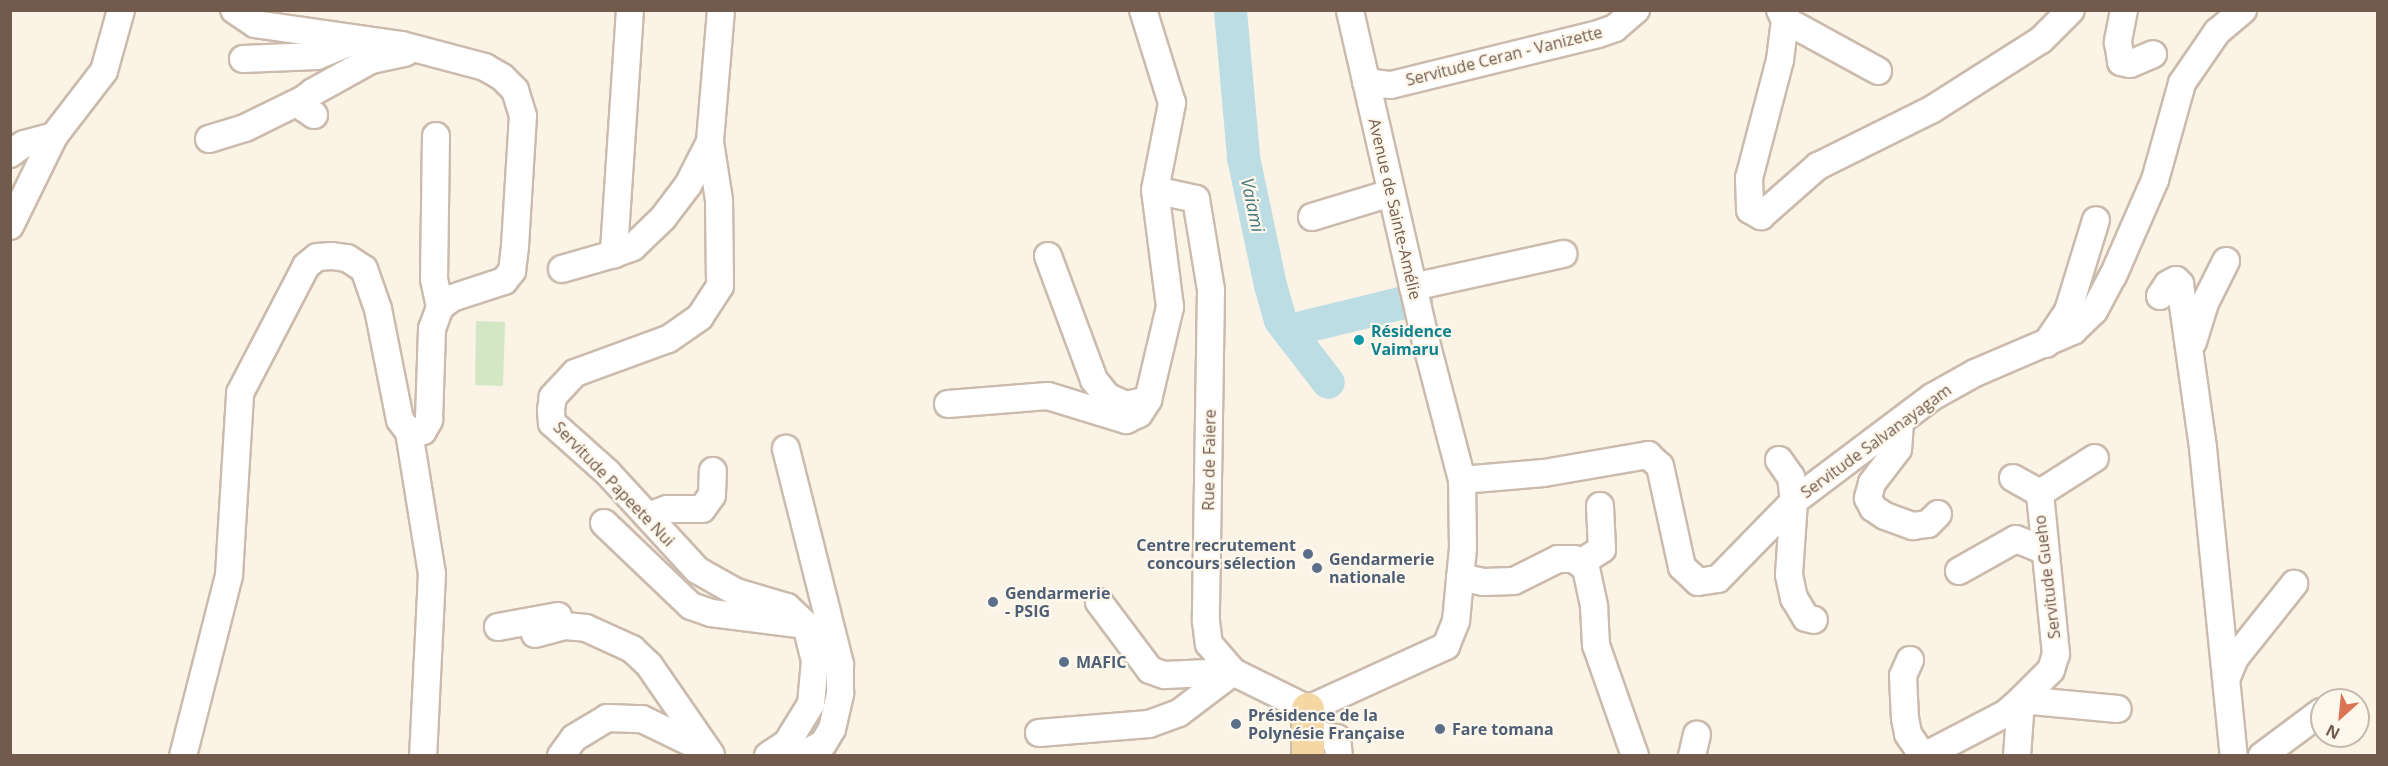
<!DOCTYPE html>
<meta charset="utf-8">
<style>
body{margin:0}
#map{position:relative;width:2388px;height:766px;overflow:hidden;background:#faf3e6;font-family:"Open Sans",sans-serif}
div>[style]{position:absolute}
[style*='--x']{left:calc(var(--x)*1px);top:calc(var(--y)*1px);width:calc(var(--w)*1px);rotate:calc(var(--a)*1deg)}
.green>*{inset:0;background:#d3e7c5}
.river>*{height:33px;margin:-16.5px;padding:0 16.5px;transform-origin:16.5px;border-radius:16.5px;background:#bcdde3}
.roads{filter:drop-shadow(2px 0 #cbbbad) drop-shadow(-2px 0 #cbbbad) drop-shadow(0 2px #cbbbad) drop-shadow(0 -2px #cbbbad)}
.minor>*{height:26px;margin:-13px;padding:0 13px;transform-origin:13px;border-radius:13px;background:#fff}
.major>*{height:32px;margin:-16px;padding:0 16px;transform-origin:16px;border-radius:16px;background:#f4d7a3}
.dots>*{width:16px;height:16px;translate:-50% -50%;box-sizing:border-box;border:3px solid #fef7ec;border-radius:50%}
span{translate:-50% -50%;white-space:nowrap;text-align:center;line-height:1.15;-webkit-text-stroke:4.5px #fef7ec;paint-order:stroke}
.street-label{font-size:16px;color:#725a4d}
.culture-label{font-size:16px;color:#0d838f;font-weight:700}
.left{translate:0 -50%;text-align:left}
.service-label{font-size:16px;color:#4e5e75;font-weight:700}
.right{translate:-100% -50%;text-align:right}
.water-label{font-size:18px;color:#487983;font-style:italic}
.frame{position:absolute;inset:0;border:12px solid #725a4d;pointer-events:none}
.north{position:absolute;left:2310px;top:688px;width:60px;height:60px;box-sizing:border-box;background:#fef7ec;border:2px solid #c6b8ac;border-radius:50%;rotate:207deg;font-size:16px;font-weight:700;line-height:24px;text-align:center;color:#725a4d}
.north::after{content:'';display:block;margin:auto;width:21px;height:27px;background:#db7454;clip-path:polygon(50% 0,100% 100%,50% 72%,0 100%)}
</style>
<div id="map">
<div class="green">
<i style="clip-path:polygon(476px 321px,505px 322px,503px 386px,475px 385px)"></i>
</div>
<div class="river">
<i style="--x:1230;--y:10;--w:148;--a:84.9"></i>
<i style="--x:1243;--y:157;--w:131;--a:78.1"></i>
<i style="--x:1270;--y:285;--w:36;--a:74"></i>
<i style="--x:1280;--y:320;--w:78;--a:52.3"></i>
<i style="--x:1289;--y:330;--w:131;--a:-13.7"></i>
</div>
<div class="roads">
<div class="minor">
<i style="--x:630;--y:10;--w:245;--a:93.8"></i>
<i style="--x:614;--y:254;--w:20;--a:-20"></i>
<i style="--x:633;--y:247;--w:42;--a:-44"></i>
<i style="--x:663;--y:218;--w:41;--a:-52.9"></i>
<i style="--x:688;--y:185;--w:48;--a:-62.9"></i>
<i style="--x:721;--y:10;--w:132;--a:94.8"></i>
<i style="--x:710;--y:142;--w:59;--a:81.2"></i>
<i style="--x:719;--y:200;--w:86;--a:89.3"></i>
<i style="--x:720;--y:286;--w:37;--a:123"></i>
<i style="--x:700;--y:317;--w:39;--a:145"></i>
<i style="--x:668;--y:339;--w:99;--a:159.9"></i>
<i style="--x:575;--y:373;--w:33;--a:133"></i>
<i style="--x:553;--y:397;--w:13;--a:99"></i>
<i style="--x:551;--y:410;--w:13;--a:86"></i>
<i style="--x:552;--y:423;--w:74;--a:41.7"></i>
<i style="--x:607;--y:472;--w:133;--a:47.4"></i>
<i style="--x:697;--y:570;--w:45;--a:29.4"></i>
<i style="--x:736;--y:592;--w:53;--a:16.4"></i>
<i style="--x:787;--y:607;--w:26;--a:43"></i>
<i style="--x:806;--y:625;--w:37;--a:76"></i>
<i style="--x:815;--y:661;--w:43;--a:95.3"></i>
<i style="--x:811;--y:704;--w:46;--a:121.6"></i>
<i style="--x:787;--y:743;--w:23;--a:146"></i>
<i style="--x:1780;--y:10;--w:11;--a:63"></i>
<i style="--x:1785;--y:20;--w:40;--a:97.1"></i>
<i style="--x:1780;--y:60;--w:122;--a:104.7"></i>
<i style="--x:1749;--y:178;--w:32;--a:88"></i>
<i style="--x:1750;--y:210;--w:13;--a:29"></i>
<i style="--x:1761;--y:216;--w:76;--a:-41.3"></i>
<i style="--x:1818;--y:166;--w:126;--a:-26.4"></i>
<i style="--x:1931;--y:110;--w:130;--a:-32.5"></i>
<i style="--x:2041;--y:40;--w:42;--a:-45"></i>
<i style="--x:2124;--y:10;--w:33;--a:101"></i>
<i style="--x:2118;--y:42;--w:20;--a:81"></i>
<i style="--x:2121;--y:62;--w:9;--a:13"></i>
<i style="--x:2130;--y:64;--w:25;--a:-23"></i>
<i style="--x:1785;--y:20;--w:106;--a:28.7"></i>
<i style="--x:243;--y:59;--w:74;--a:-2.3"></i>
<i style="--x:317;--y:56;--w:42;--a:-22.3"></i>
<i style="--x:1366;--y:82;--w:25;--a:7"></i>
<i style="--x:1391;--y:85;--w:213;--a:-13.8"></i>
<i style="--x:1598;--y:34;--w:18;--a:-19"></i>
<i style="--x:1615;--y:28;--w:28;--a:-41"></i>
<i style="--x:314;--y:115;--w:12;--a:-145"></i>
<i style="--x:304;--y:108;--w:9;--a:-90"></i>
<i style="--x:304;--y:99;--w:11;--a:-38"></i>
<i style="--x:313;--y:92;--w:66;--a:-28.9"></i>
<i style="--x:371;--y:60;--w:35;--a:-12"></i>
<i style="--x:436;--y:136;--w:143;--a:90.8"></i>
<i style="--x:434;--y:279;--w:29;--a:78"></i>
<i style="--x:209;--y:139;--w:38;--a:-17"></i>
<i style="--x:245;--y:128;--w:66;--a:-26.2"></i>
<i style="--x:10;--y:154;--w:17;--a:-36"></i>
<i style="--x:24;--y:144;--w:31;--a:-15"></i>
<i style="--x:1155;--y:190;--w:42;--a:12.4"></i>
<i style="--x:1196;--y:199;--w:92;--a:80.6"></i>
<i style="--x:1211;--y:290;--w:331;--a:90.9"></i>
<i style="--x:1206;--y:621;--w:23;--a:83"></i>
<i style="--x:1209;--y:644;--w:37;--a:49"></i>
<i style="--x:1233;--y:672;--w:84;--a:26.3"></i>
<i style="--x:1308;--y:709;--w:152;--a:-24.5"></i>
<i style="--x:1446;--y:646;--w:27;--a:-68"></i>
<i style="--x:1456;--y:621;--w:73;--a:-84.5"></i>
<i style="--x:1463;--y:548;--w:68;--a:-90.8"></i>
<i style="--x:1462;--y:480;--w:151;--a:-104.6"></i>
<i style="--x:1424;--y:334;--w:332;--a:-102.9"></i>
<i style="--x:1312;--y:217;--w:83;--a:-16.9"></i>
<i style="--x:10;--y:226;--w:100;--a:-63.9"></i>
<i style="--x:54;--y:136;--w:82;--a:-52.4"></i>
<i style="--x:104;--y:71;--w:63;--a:-74.4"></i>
<i style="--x:1048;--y:256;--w:132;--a:69.6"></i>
<i style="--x:1094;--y:380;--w:22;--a:51"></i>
<i style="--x:1108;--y:397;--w:20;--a:24"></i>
<i style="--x:1126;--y:405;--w:13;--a:-13"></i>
<i style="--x:562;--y:269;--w:54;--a:-16.1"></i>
<i style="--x:1413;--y:287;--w:154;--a:-12.4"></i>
<i style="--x:2160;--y:296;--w:14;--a:-56"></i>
<i style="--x:2168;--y:284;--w:9;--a:-27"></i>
<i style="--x:2176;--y:280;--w:6;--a:45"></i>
<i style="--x:2180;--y:284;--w:166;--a:82"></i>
<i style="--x:2203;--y:448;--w:310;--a:84.3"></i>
<i style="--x:2193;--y:342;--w:41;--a:-72.9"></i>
<i style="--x:2205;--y:303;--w:47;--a:-63.4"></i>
<i style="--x:2046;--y:344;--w:40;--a:-56"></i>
<i style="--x:2068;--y:311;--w:95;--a:-72.9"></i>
<i style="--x:948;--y:404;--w:100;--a:-4.6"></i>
<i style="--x:1048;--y:396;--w:82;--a:17.1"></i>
<i style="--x:1126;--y:420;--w:14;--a:-25"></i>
<i style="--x:1139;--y:414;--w:17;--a:-57"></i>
<i style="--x:1148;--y:400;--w:96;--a:-76.7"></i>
<i style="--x:1170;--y:307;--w:118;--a:-97.3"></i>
<i style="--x:1155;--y:190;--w:89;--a:-78.9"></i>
<i style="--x:1172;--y:103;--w:97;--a:-107.3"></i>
<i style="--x:1900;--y:422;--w:27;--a:94"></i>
<i style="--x:1898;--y:449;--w:43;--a:127.4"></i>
<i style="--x:1872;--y:483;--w:16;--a:105"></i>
<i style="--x:1868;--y:498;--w:11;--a:63"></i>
<i style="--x:1873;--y:508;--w:14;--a:34"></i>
<i style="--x:1885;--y:516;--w:30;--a:20"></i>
<i style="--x:1913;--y:526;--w:15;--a:-8"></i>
<i style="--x:1928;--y:524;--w:14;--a:-45"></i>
<i style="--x:409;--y:432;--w:144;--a:80.8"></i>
<i style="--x:432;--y:574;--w:182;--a:92.8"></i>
<i style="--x:1779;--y:460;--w:21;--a:55"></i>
<i style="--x:1791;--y:477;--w:24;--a:83"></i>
<i style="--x:1794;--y:501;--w:74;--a:93.9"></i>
<i style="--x:1789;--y:575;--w:24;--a:78"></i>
<i style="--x:1794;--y:598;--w:23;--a:59"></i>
<i style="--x:1806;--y:618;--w:8;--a:14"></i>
<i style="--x:2013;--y:478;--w:31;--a:29"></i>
<i style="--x:1462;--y:480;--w:82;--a:-4.9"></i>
<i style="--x:1544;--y:473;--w:106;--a:-9.8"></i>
<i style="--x:1648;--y:455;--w:16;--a:43"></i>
<i style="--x:1660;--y:466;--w:103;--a:77.7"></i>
<i style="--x:1682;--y:567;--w:22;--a:43"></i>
<i style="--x:1698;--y:582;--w:20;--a:-9"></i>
<i style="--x:1718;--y:579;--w:109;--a:-45.7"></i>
<i style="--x:1794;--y:501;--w:173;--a:-37"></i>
<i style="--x:1932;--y:397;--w:49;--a:-29.2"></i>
<i style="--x:1975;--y:373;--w:107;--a:-23.2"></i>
<i style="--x:2073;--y:331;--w:29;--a:-44"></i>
<i style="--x:2094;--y:311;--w:40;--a:-62"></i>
<i style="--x:2113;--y:276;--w:105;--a:-66.4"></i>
<i style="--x:2155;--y:180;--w:101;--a:-74.4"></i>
<i style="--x:2182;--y:83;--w:62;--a:-55.5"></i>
<i style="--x:2217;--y:32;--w:34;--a:-40"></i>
<i style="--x:2040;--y:493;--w:65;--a:-32.5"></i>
<i style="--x:648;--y:516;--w:20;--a:-20"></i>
<i style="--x:667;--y:509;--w:35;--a:0"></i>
<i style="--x:702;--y:509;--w:17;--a:-54"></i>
<i style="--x:712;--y:495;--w:24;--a:-88"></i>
<i style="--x:604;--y:523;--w:120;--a:43.7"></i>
<i style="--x:691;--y:606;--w:21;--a:19"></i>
<i style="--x:711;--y:613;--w:96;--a:7.2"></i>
<i style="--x:1580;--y:563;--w:26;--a:-32"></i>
<i style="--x:1602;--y:549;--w:43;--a:-92.7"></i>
<i style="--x:1959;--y:571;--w:65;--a:-29.3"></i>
<i style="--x:2016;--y:539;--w:29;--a:22"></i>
<i style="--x:1460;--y:577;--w:24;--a:12"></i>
<i style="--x:1483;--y:582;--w:31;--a:-2"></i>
<i style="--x:1514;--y:581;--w:49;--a:-26.6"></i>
<i style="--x:1558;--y:559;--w:16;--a:0"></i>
<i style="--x:1574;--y:559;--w:15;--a:37"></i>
<i style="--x:1586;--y:568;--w:40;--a:78"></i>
<i style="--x:1594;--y:607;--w:38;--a:87"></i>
<i style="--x:1596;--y:645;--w:118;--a:70.6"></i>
<i style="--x:1099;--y:602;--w:85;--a:53.1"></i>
<i style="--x:1150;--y:670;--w:15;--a:20"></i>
<i style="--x:1164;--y:675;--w:67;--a:-2.6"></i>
<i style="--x:498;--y:627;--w:61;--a:-10.4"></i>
<i style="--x:535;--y:634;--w:31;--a:-15"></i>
<i style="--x:565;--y:626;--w:21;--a:5"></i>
<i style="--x:586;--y:628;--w:51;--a:24.5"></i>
<i style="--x:632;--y:649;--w:23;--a:43"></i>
<i style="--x:649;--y:665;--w:109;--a:55.4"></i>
<i style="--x:1910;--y:660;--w:17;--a:114"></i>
<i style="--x:1903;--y:676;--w:42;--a:87.3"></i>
<i style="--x:1905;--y:718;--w:16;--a:79"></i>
<i style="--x:1908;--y:734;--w:18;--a:56"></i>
<i style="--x:1918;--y:749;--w:11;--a:27"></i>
<i style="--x:1928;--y:754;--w:87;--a:-27.5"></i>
<i style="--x:2005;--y:714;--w:21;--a:-41"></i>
<i style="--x:2228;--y:675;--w:18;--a:-68"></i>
<i style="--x:2235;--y:658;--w:95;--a:-51.4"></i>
<i style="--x:2021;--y:700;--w:97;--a:5.3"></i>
<i style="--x:1039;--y:733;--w:110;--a:-4.7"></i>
<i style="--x:1149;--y:724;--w:32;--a:-20"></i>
<i style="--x:1179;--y:713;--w:68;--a:-37.2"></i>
<i style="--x:1308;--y:733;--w:29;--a:10"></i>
<i style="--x:1337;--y:738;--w:18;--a:84"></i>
<i style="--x:771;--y:754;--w:36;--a:-3"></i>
<i style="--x:807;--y:752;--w:18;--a:-27"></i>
<i style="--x:823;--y:744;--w:17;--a:-59"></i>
<i style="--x:832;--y:729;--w:37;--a:-77"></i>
<i style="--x:840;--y:693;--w:29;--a:-90"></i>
<i style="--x:840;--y:664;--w:222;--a:-104.1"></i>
<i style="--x:183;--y:756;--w:187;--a:-75.7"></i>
<i style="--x:229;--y:575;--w:182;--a:-86.5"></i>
<i style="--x:240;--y:393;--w:143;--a:-62.5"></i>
<i style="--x:306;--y:266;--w:14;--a:-39"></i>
<i style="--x:317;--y:257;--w:15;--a:-4"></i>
<i style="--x:332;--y:256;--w:15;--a:8"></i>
<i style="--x:347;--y:258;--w:20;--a:33"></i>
<i style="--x:364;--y:269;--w:42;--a:70.7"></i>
<i style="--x:378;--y:309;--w:113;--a:78.8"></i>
<i style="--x:400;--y:420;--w:15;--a:53"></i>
<i style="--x:409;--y:432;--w:8;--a:7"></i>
<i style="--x:417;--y:433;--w:6;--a:-18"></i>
<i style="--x:423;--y:431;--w:13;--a:-61"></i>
<i style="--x:429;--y:420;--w:91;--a:-88.1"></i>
<i style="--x:432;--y:329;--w:23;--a:-70"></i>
<i style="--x:440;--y:307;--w:15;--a:-37"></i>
<i style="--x:452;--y:298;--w:55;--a:-18.1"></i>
<i style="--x:504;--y:281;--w:13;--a:-51"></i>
<i style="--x:512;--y:271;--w:25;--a:-83"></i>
<i style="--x:515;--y:246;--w:130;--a:-86.5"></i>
<i style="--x:523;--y:116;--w:27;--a:-107"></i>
<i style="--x:515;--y:90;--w:18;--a:-135"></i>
<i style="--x:502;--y:77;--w:20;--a:-150"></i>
<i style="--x:485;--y:67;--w:86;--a:-165.2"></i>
<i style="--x:402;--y:45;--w:148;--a:-171.9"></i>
<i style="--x:255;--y:24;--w:25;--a:-146"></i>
<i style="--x:561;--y:756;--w:22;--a:-54"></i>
<i style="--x:574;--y:738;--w:39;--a:-31"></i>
<i style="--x:607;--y:718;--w:35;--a:2"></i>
<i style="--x:642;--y:719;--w:69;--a:25.8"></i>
<i style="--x:1692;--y:756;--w:22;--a:-77"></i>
<i style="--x:2017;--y:756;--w:56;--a:-85.9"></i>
<i style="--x:2021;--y:700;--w:42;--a:-45"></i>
<i style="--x:2051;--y:670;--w:17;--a:-73"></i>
<i style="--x:2056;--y:654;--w:162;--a:-95.7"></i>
<i style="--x:2262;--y:756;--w:74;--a:-36.7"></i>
</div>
<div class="major">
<i style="--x:1308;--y:709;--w:47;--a:90"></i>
</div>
</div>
<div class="dots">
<i style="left:1359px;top:340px;background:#0f9aa8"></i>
<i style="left:1308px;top:554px;background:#5c6f8a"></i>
<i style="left:1317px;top:568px;background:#5c6f8a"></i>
<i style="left:993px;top:602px;background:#5c6f8a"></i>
<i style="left:1064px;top:662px;background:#5c6f8a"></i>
<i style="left:1236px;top:724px;background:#5c6f8a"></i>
<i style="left:1440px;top:729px;background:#5c6f8a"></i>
</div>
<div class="street-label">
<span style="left:1504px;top:56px;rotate:-14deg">Servitude Ceran - Vanizette</span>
<span style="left:1395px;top:209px;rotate:77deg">Avenue de Sainte-Amélie</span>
<span style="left:1876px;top:441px;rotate:-36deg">Servitude Salvanayagam</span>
<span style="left:1209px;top:460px;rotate:-89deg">Rue de Faiere</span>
<span style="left:614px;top:484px;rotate:46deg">Servitude Papeete Nui</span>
<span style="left:2047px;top:577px;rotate:-97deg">Servitude Gueho</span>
</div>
<div class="culture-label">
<span class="left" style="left:1371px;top:340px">Résidence<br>Vaimaru</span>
</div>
<div class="service-label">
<span class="right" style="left:1296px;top:554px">Centre recrutement<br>concours sélection</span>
<span class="left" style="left:1329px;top:568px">Gendarmerie<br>nationale</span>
<span class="left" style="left:1005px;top:602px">Gendarmerie<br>- PSIG</span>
<span class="left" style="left:1076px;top:662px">MAFIC</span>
<span class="left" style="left:1248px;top:724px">Présidence de la<br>Polynésie Française</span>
<span class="left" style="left:1452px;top:729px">Fare tomana</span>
</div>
<div class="water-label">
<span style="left:1253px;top:205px;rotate:78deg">Vaiami</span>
</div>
<div class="frame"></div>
<div class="north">N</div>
</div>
